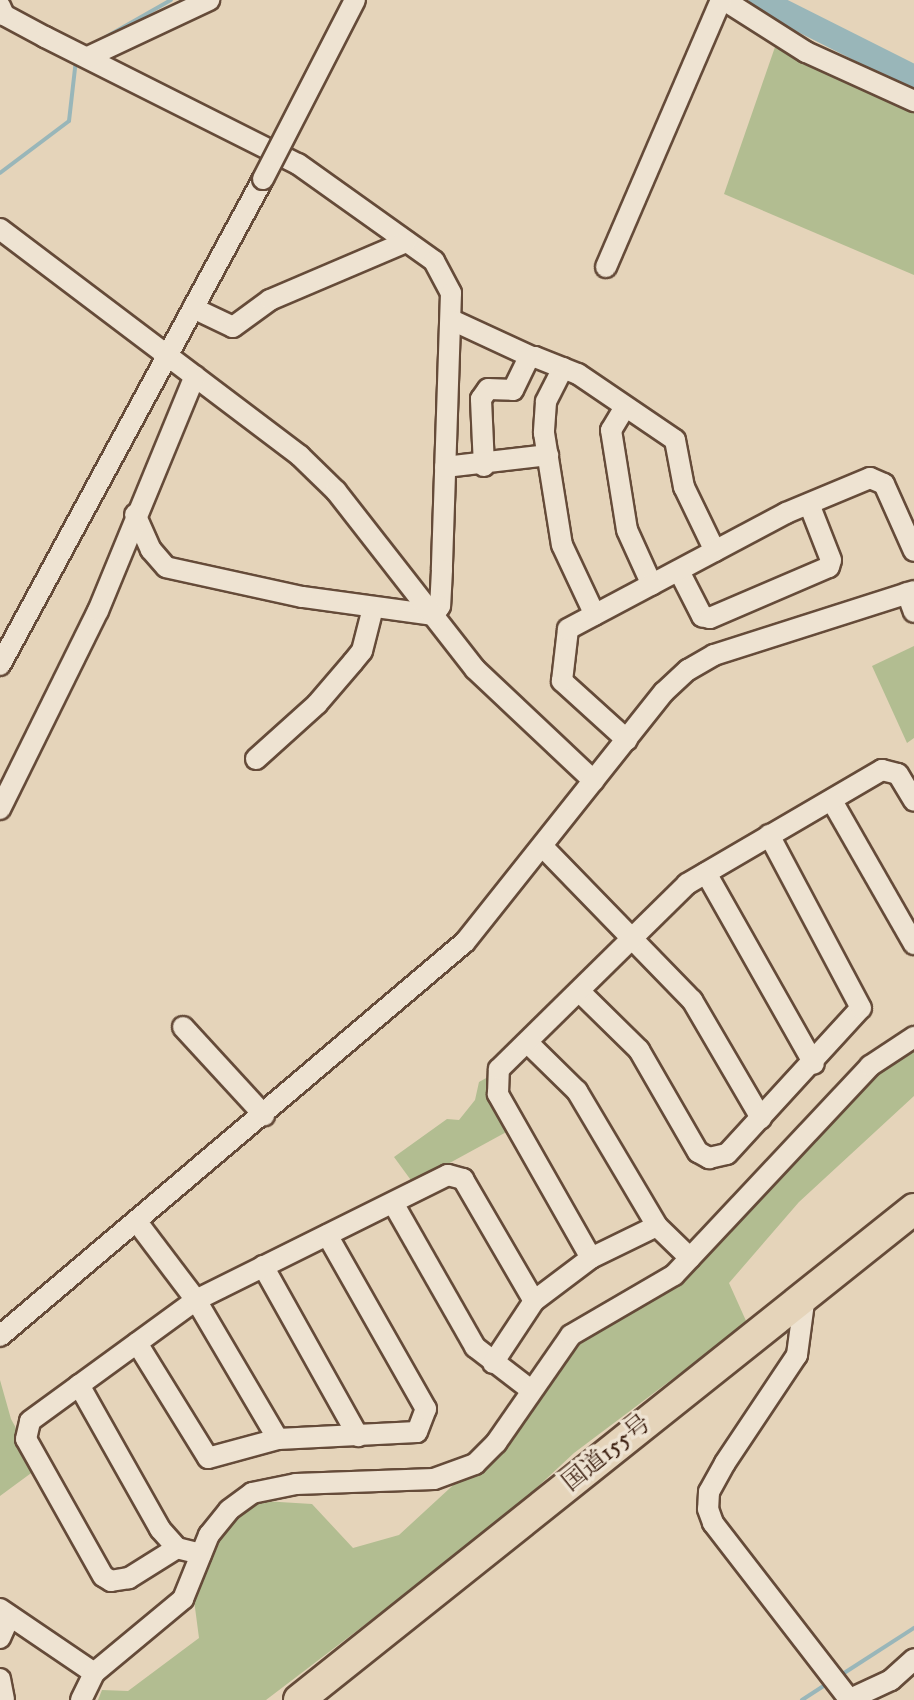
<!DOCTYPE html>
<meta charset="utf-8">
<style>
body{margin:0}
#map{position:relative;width:914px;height:1700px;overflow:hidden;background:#e5d4ba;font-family:"IM FELL DW Pica","Noto Serif JP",serif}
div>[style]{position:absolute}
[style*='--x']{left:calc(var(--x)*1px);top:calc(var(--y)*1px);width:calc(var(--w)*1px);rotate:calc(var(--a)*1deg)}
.green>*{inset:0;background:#b2bd91}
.stream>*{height:4px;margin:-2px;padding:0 2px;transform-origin:2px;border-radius:2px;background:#99b6b9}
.river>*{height:24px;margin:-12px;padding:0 12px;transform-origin:12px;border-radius:12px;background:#99b6b9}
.roads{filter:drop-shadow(2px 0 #654b39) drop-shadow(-2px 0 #654b39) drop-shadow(0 2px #654b39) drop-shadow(0 -2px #654b39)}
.minor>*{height:20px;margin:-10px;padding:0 10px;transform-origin:10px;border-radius:10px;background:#eee3d2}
.highway>*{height:30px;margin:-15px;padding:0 15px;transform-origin:15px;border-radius:15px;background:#e5d4ba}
.bridges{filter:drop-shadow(2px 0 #654b39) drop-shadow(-2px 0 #654b39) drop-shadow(0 2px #654b39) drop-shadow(0 -2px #654b39)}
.minor-bridge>*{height:20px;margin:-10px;padding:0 10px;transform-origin:10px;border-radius:10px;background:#eee3d2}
span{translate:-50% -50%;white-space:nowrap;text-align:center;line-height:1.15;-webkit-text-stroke:7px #eee3d2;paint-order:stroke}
.street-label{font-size:24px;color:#3a1d0e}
</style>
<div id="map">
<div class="green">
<i style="clip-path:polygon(775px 47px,914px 110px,914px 275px,724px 194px)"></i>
<i style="clip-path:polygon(914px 646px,914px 738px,907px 743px,872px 666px)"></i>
<i style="clip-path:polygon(914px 1045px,914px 1096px,799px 1202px,729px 1283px,747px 1323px,574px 1453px,501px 1521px,266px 1700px,98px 1700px,102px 1690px,128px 1691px,199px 1638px,194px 1600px,228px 1518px,263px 1501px,312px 1504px,353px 1548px,399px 1535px,500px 1442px,593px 1323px,663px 1291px,879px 1068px)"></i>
<i style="clip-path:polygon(488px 1077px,512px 1129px,413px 1183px,394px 1157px,447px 1119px,459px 1120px,475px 1100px,479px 1082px)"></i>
<i style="clip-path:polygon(0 1380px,11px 1419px,38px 1468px,0 1496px)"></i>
</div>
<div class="stream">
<i style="--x:83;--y:50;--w:101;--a:-29.6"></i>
<i style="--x:0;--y:173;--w:86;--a:-37"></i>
<i style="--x:69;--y:121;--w:61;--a:-83.5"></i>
<i style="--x:841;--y:1675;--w:87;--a:-32.8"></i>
<i style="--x:802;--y:1700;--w:33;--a:-33"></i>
</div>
<div class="river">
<i style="--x:761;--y:0;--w:171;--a:26.7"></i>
</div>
<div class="roads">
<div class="minor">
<i style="--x:724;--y:0;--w:97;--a:32.4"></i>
<i style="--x:806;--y:52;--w:119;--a:24.4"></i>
<i style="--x:0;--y:6;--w:10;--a:66"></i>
<i style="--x:4;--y:15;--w:47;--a:28.2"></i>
<i style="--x:45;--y:37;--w:283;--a:26.7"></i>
<i style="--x:298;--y:164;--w:167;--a:35.5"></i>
<i style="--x:434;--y:261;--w:36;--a:62"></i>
<i style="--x:451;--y:293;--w:277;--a:91.9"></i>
<i style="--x:442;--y:570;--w:36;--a:93"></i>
<i style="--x:440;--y:606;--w:11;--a:124"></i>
<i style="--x:434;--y:615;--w:133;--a:-172.2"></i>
<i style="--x:302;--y:597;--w:139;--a:-167.6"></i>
<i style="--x:166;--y:567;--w:23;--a:-131"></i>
<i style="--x:151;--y:550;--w:39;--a:-114"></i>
<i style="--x:88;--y:57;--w:134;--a:-25.2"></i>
<i style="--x:0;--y:229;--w:376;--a:37.1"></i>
<i style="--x:300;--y:456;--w:50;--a:44.2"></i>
<i style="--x:336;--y:491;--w:226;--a:52"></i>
<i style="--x:475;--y:669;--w:163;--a:43.3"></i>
<i style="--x:606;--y:267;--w:291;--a:-66.7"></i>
<i style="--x:193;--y:308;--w:44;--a:25.4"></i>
<i style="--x:233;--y:327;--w:46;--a:-36.1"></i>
<i style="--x:270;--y:300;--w:148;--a:-23.1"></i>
<i style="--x:454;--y:321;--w:86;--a:24.8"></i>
<i style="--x:563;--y:368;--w:38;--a:117"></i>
<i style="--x:546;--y:402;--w:31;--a:94"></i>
<i style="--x:544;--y:433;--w:113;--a:80.9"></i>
<i style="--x:562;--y:545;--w:77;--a:64.8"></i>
<i style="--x:625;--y:407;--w:27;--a:121"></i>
<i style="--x:611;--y:430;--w:101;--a:80.9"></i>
<i style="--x:627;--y:530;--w:60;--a:65.6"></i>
<i style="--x:484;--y:466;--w:67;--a:-92.6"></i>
<i style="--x:481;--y:399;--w:12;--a:-55"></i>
<i style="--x:488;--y:389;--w:25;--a:2"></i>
<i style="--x:513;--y:390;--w:34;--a:-64"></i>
<i style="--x:528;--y:359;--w:7;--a:-16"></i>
<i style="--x:535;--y:357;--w:46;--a:21.6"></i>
<i style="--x:578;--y:374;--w:117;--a:34.2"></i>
<i style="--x:675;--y:440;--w:48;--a:79.2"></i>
<i style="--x:684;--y:487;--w:71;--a:64.2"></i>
<i style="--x:445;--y:467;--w:104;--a:-6.6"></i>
<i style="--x:679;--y:571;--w:51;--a:62.9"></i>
<i style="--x:702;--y:616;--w:8;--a:14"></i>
<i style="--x:710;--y:618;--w:129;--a:-23.2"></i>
<i style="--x:829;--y:567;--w:7;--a:-74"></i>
<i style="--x:831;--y:560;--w:60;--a:-111.4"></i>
<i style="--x:907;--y:593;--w:20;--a:70"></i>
<i style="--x:0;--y:665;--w:553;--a:-61.58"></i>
<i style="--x:627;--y:740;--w:88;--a:-137.8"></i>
<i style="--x:562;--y:681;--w:52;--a:-83.4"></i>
<i style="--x:568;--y:629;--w:247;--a:-28"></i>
<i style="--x:786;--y:513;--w:91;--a:-22.6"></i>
<i style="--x:870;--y:478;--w:15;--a:23"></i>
<i style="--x:884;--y:484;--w:73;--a:65.9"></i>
<i style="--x:256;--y:759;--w:82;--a:-42"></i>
<i style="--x:317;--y:704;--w:55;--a:-49.4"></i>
<i style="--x:353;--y:662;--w:14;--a:-51"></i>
<i style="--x:362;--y:651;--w:44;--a:-75.7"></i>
<i style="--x:832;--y:801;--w:165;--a:60.2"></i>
<i style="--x:0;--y:809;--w:221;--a:-63.7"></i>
<i style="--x:98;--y:611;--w:254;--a:-67.6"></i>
<i style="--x:543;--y:847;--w:214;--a:45.8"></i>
<i style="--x:692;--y:1000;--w:137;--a:59.7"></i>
<i style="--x:706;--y:873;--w:219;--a:60.5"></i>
<i style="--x:580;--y:992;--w:83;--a:44.5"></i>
<i style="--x:639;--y:1050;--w:118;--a:60"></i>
<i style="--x:698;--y:1152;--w:13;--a:29"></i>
<i style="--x:709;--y:1158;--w:18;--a:-13"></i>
<i style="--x:727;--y:1154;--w:198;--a:-47.5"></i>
<i style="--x:861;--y:1008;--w:196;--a:-118"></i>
<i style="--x:183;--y:1027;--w:120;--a:47.4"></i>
<i style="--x:528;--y:1043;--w:69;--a:44.4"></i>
<i style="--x:577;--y:1091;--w:157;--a:59.3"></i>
<i style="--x:393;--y:1203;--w:166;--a:60.3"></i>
<i style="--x:475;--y:1347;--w:71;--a:37.5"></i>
<i style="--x:137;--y:1222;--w:98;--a:52.9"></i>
<i style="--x:196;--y:1300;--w:161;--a:59.5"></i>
<i style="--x:591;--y:1258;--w:189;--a:-119.6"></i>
<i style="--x:498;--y:1094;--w:25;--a:-88"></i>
<i style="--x:499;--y:1069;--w:264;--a:-44.5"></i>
<i style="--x:687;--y:884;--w:226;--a:-30.3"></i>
<i style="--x:882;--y:770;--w:16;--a:14"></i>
<i style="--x:898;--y:774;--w:31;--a:59"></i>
<i style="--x:263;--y:1266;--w:195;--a:60.8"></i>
<i style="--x:805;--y:1295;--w:61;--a:97.6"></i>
<i style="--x:797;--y:1355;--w:130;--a:123.7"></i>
<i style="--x:725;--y:1463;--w:33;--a:119"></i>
<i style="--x:709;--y:1492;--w:17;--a:93"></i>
<i style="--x:708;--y:1509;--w:15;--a:70"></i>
<i style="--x:713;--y:1523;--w:222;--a:52.3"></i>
<i style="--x:0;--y:1336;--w:609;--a:-40.28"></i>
<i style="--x:465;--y:942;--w:320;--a:-51.5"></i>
<i style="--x:664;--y:692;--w:33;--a:-43"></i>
<i style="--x:688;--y:670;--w:30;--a:-30"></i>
<i style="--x:714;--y:655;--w:210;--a:-17.7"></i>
<i style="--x:137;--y:1343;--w:135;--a:58.3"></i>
<i style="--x:208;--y:1458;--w:73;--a:-15.2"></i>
<i style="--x:278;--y:1439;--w:139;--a:-2.9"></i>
<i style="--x:417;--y:1432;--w:25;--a:-69"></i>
<i style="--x:426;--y:1409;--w:200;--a:-119.6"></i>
<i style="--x:493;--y:1363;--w:74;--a:-56.5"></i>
<i style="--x:534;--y:1301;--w:71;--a:-37"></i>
<i style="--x:591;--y:1258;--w:73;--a:-25.9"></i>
<i style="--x:657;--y:1226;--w:46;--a:44.1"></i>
<i style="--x:79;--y:1385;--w:165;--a:60.6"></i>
<i style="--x:160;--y:1529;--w:25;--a:48"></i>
<i style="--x:201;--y:1554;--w:25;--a:-166"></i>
<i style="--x:177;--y:1548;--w:57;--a:148"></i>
<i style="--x:129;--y:1578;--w:18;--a:171"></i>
<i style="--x:111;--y:1581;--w:9;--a:-148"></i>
<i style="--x:103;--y:1576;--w:157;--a:-119.3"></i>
<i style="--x:26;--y:1439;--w:18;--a:-77"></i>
<i style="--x:30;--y:1421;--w:205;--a:-36.1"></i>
<i style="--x:196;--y:1300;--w:281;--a:-26.4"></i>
<i style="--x:448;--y:1175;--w:16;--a:15"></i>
<i style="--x:463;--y:1179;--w:141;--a:59.8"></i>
<i style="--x:0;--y:1609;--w:114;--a:34.2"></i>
<i style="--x:0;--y:1638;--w:24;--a:-66"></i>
<i style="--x:0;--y:1679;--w:21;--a:79"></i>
<i style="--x:81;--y:1700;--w:30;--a:-64"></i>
<i style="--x:94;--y:1673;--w:116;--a:-39.7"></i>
<i style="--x:183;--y:1599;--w:69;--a:-67.9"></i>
<i style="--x:209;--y:1535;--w:32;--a:-51"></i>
<i style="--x:229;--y:1510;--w:29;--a:-36"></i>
<i style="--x:252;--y:1493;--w:45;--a:-11.6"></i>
<i style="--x:296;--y:1484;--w:138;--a:-2.1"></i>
<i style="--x:434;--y:1479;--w:44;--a:-20.1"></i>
<i style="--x:475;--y:1464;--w:30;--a:-45"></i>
<i style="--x:496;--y:1443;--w:131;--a:-55.2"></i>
<i style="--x:571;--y:1335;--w:119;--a:-30.2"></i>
<i style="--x:674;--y:1275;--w:287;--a:-46.8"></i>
<i style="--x:870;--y:1066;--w:53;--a:-33.4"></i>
<i style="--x:848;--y:1700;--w:47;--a:-24.9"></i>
<i style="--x:891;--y:1680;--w:31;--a:-42"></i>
</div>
<div class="highway">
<i style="--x:299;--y:1700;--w:787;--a:-38.6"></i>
</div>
</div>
<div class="bridges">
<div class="minor-bridge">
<i style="--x:263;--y:179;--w:201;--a:-62.8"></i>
</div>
</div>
<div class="street-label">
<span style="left:607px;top:1454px;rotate:-39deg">国道155号</span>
</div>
</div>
